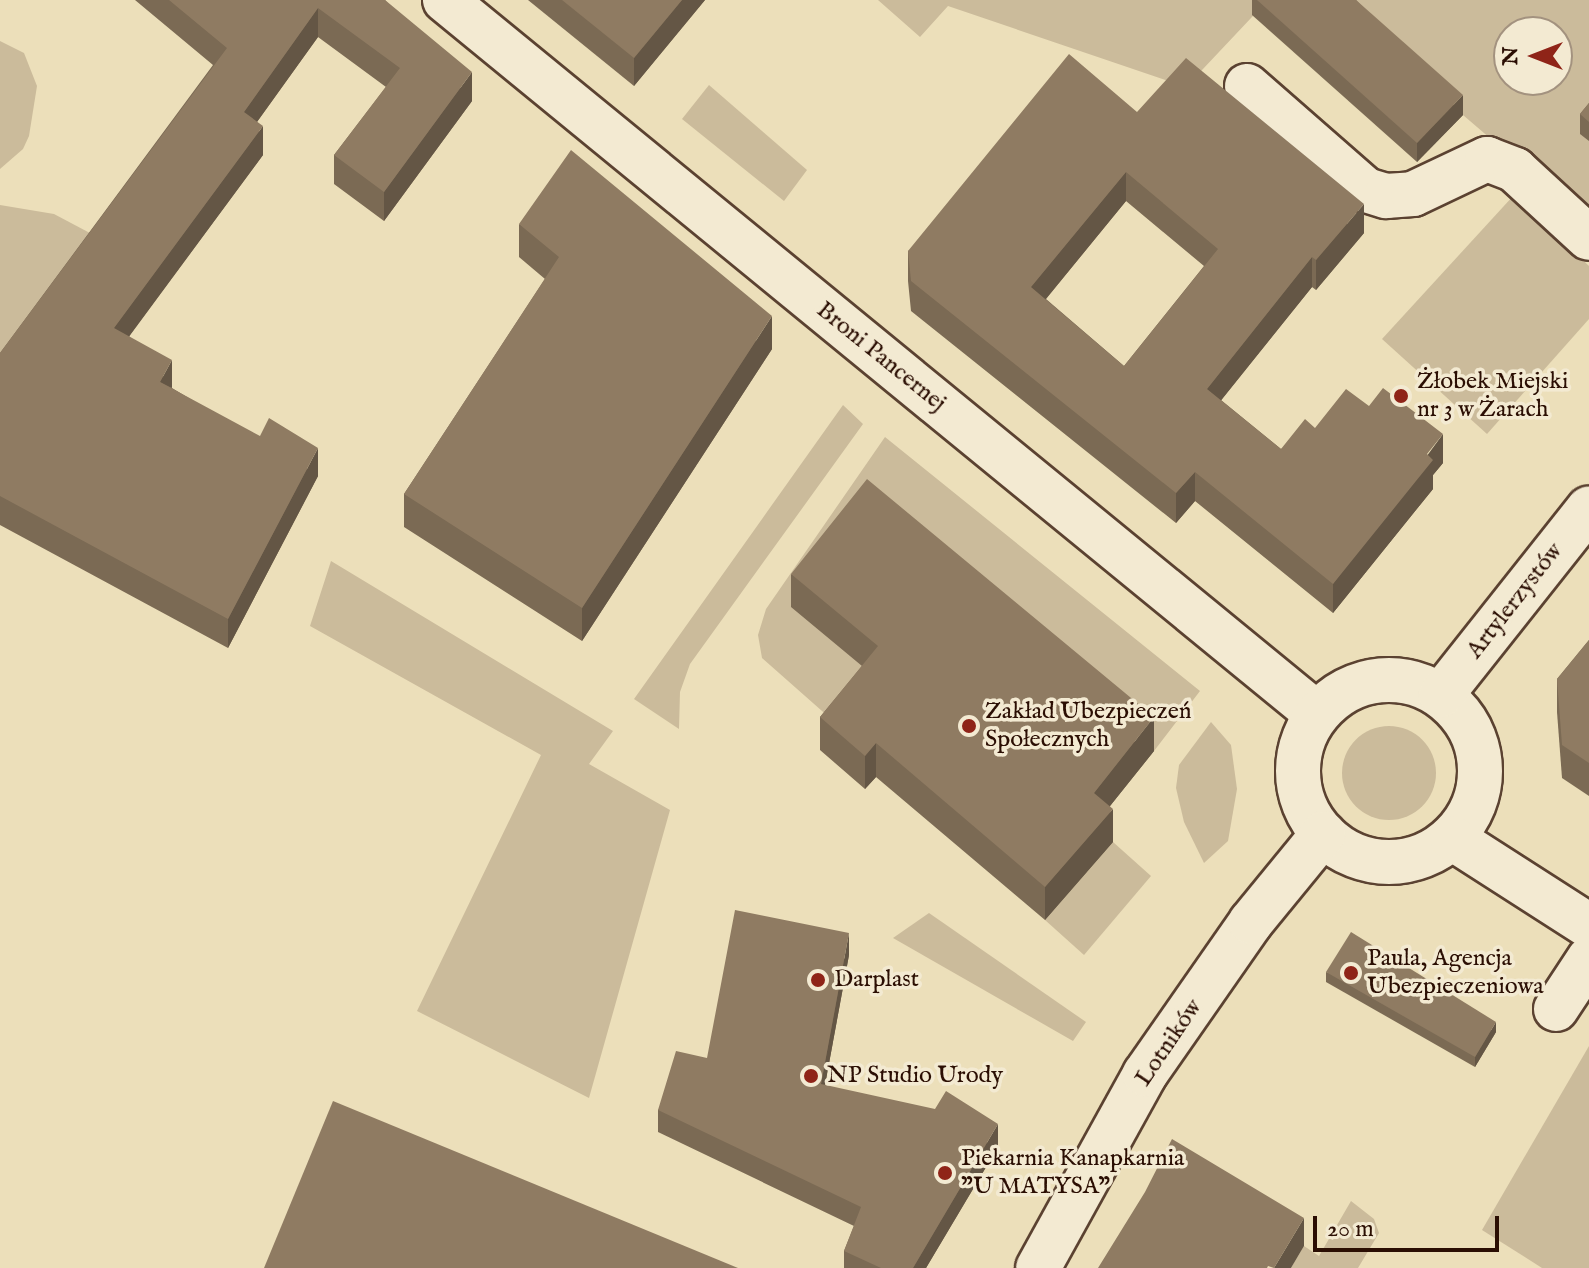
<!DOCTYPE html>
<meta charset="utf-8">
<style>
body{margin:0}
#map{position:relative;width:1589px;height:1268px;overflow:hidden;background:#ecdfba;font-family:"IM FELL English",serif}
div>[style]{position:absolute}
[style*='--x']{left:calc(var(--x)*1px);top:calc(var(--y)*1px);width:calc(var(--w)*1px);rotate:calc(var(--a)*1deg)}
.green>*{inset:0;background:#cbbb9b}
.round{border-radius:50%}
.roads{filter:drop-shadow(2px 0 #5b4231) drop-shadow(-2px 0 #5b4231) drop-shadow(0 2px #5b4231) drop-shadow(0 -2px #5b4231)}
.minor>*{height:44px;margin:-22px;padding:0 22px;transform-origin:22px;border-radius:22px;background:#f3ead2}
.minor>.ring{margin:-22px;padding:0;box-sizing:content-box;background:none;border:44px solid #f3ead2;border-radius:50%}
.wall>*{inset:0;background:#7b6a54}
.shaded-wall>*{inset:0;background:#645645}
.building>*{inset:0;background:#8f7b62}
.dots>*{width:22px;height:22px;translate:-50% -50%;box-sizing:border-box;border:4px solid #f3ead2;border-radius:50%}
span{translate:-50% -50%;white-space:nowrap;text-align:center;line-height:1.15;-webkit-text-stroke:7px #f3ead2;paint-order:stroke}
.street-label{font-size:24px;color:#2b0e03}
.poi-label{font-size:24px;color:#2b0e03}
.left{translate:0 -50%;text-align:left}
.north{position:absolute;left:1493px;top:16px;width:80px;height:80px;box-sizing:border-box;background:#f3ead2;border:2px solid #a3927f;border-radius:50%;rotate:270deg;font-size:22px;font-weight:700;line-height:32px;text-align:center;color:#2b0e03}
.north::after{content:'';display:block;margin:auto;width:28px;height:36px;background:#8f2418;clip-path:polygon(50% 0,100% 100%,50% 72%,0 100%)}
.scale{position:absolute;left:1313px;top:1216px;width:186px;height:36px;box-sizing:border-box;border:4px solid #2b0e03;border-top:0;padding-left:10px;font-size:24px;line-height:28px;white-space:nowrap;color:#2b0e03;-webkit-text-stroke:6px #f3ead2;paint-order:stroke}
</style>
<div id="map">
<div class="green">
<i style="clip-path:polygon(878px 0,1268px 0,1186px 87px,948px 6px,920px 37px)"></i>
<i style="clip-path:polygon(evenodd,1334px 0,1589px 0,1589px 223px,1463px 115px,1334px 0,1509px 32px,1557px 32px,1557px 80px,1509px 80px,1509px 32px)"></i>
<i style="clip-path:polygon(0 41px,24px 53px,37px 86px,29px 136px,23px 149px,0 169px)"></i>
<i style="clip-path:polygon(709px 85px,807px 170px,784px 201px,682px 119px)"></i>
<i style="clip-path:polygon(1514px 195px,1589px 266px,1589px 319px,1487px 434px,1382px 339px)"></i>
<i style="clip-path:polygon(0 205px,54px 214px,105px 241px,0 382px)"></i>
<i style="clip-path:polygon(843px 405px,863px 424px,690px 664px,680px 692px,679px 729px,634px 699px)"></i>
<i style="clip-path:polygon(885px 437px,1200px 691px,1154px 751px,868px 513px,878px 679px,839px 726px,762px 658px,758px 635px,766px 609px)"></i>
<i style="clip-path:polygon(331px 561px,613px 731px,589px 764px,670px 810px,589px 1098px,417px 1011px,541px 755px,310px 626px)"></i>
<i style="clip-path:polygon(1211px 722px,1231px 745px,1237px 789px,1228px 841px,1204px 863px,1184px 822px,1176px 788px,1179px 765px)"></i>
<i class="round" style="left:1342px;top:726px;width:94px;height:94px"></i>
<i style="clip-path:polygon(1113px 842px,1151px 876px,1084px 955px,1045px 920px)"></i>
<i style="clip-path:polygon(929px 913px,1086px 1022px,1073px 1041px,893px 938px)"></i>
<i style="clip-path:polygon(1589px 1046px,1589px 1268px,1542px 1268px,1482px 1230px)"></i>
<i style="clip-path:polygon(1351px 1201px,1374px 1219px,1379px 1233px,1358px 1268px,1291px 1268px,1304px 1246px,1319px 1256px)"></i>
</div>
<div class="roads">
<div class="minor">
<i style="--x:445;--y:0;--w:1127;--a:39.31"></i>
<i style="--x:1247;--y:86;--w:158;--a:41.2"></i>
<i style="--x:1366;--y:190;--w:21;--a:17"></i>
<i style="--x:1386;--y:196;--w:27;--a:-4"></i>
<i style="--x:1413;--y:194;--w:82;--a:-25.3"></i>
<i style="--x:1487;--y:159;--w:30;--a:21"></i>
<i style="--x:1515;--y:170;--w:100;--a:42.6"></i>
<i class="ring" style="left:1298px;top:680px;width:138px;height:138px"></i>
<i style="--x:1441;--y:695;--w:238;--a:-51.6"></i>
<i style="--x:1452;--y:838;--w:163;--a:32.7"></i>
<i style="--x:1556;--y:1009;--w:60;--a:-56.6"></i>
<i style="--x:1038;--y:1268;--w:222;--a:-61.1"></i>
<i style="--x:1145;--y:1074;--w:185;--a:-55.1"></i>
<i style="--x:1251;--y:922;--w:114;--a:-50.7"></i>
</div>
</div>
<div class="wall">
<i style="clip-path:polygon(135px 0,385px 0,472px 101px,384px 221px,334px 184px,334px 155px,386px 87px,318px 37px,257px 122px,263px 155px,129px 336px,172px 388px,318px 476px,228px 648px,0 525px,0 353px,213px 65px)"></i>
<i style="clip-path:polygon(528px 0,705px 0,634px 86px)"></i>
<i style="clip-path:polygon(1252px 0,1356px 0,1463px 115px,1417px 162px,1252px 15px)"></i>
<i style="clip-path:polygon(1589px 103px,1589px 141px,1580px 134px,1580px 114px)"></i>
<i style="clip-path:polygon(evenodd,1137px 112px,1364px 233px,1316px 290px,1312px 287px,1221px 400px,1281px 449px,1315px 428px,1443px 463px,1433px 475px,1433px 489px,1333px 613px,1195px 501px,1176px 523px,911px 311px,908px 281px,908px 251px,1137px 112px,1126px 201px,1204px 266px,1124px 366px,1046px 299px,1126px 201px)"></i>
<i style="clip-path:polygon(519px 224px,772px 349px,582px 641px,404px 527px,404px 494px,545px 279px,519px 257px)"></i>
<i style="clip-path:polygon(791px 574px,1154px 751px,1110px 806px,1113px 842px,1045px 920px,876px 777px,865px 789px,820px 750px,820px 717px,862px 666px,791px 607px)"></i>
<i style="clip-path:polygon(1589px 640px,1589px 796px,1562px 778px,1557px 712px,1557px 679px)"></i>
<i style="clip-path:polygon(849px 955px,825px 1085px,998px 1147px,926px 1268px,844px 1268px,844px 1251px,854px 1226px,658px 1132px,658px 1110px)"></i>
<i style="clip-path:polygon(1326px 972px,1496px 1032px,1475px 1067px,1326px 982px)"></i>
</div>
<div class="shaded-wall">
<i style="clip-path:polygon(682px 0,705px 0,634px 86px,634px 58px)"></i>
<i style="clip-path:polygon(318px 8px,318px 37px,244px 140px,244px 112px)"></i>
<i style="clip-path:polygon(472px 72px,472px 101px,384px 221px,384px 192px)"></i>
<i style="clip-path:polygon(1463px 95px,1463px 115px,1417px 162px,1417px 143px)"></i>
<i style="clip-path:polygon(263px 126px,263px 155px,114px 357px,114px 328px)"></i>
<i style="clip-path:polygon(1126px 172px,1126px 201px,1031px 317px,1031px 287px)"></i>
<i style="clip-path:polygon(1364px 204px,1364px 233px,1316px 290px,1316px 260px)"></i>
<i style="clip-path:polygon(1312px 257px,1312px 287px,1207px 418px,1207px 389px)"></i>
<i style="clip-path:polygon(772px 316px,772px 349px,582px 641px,582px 608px)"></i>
<i style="clip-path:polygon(172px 360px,172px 388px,160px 382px)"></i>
<i style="clip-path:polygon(1443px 434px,1443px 463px,1433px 475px,1433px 489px,1333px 613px,1333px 584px)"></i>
<i style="clip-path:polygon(318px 448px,318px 476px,228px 648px,228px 619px)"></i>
<i style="clip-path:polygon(1195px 472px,1195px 501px,1176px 523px,1176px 493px)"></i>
<i style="clip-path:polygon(1154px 717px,1154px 751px,1094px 826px,1094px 793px)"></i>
<i style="clip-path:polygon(876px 743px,876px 777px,865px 789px,865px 756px)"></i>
<i style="clip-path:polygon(1113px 809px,1113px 842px,1045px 920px,1045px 887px)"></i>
<i style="clip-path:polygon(849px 933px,849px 955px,821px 1107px,821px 1084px)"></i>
<i style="clip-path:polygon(1496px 1022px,1496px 1032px,1475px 1067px,1475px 1057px)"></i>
<i style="clip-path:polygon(998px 1124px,998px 1147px,926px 1268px,913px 1268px)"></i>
<i style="clip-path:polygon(1304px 1218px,1304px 1246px,1291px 1268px,1274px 1268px)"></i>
</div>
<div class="building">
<i style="clip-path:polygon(169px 0,385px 0,472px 72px,384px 192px,334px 155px,400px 68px,318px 8px,244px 112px,263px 126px,114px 328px,172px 360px,160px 382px,260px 436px,269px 418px,318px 448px,228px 619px,0 496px,0 353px,227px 48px)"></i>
<i style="clip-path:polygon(562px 0,682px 0,634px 58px)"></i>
<i style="clip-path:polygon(1257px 0,1356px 0,1463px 95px,1417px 143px)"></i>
<i style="clip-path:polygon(evenodd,1069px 54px,1137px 112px,1186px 58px,1364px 204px,1316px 260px,1312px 257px,1207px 389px,1281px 449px,1305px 419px,1315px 428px,1346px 389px,1369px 406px,1383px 388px,1443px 434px,1427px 454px,1433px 460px,1333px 584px,1195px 472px,1176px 493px,911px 281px,908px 251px,1069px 54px,1126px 172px,1218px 249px,1124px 366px,1031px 287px,1126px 172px)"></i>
<i style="clip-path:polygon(1589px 103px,1589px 122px,1580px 114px)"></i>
<i style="clip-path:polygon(571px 150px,772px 316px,582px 608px,404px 494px,559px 257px,519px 224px)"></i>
<i style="clip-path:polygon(867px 479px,1154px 717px,1094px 793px,1113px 809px,1045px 887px,876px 743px,865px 756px,820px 717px,878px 646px,791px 574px)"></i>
<i style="clip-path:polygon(1589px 640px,1589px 763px,1562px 745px,1557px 679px)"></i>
<i style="clip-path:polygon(735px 910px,849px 933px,821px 1084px,935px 1109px,946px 1091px,998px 1124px,913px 1268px,881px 1268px,844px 1251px,861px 1207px,658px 1110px,676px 1051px,707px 1058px)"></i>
<i style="clip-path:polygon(1351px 932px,1496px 1022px,1475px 1057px,1326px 972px)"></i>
<i style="clip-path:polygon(333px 1101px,738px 1268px,264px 1268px)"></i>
<i style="clip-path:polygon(1172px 1139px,1304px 1218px,1274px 1268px,1268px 1266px,1267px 1268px,1098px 1268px,1145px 1192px)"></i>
</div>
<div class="dots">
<i style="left:1401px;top:396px;background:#8f2418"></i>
<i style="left:969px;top:726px;background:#8f2418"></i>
<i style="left:1351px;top:973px;background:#8f2418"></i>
<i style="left:818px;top:980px;background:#8f2418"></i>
<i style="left:811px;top:1076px;background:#8f2418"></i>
<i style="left:945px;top:1173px;background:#8f2418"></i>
</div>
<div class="street-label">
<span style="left:881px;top:357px;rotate:39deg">Broni Pancernej</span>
<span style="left:1515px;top:601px;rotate:-52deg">Artylerzystów</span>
<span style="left:1169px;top:1043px;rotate:-56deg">Lotników</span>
</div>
<div class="poi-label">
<span class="left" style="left:1417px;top:396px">Żłobek Miejski<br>nr 3 w Żarach</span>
<span class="left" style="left:985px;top:726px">Zakład Ubezpieczeń<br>Społecznych</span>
<span class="left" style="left:1367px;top:973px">Paula, Agencja<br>Ubezpieczeniowa</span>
<span class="left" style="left:834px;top:980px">Darplast</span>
<span class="left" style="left:827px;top:1076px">NP Studio Urody</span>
<span class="left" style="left:961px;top:1173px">Piekarnia Kanapkarnia<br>"U MATYSA"</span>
</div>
<div class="north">N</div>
<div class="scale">20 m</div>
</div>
